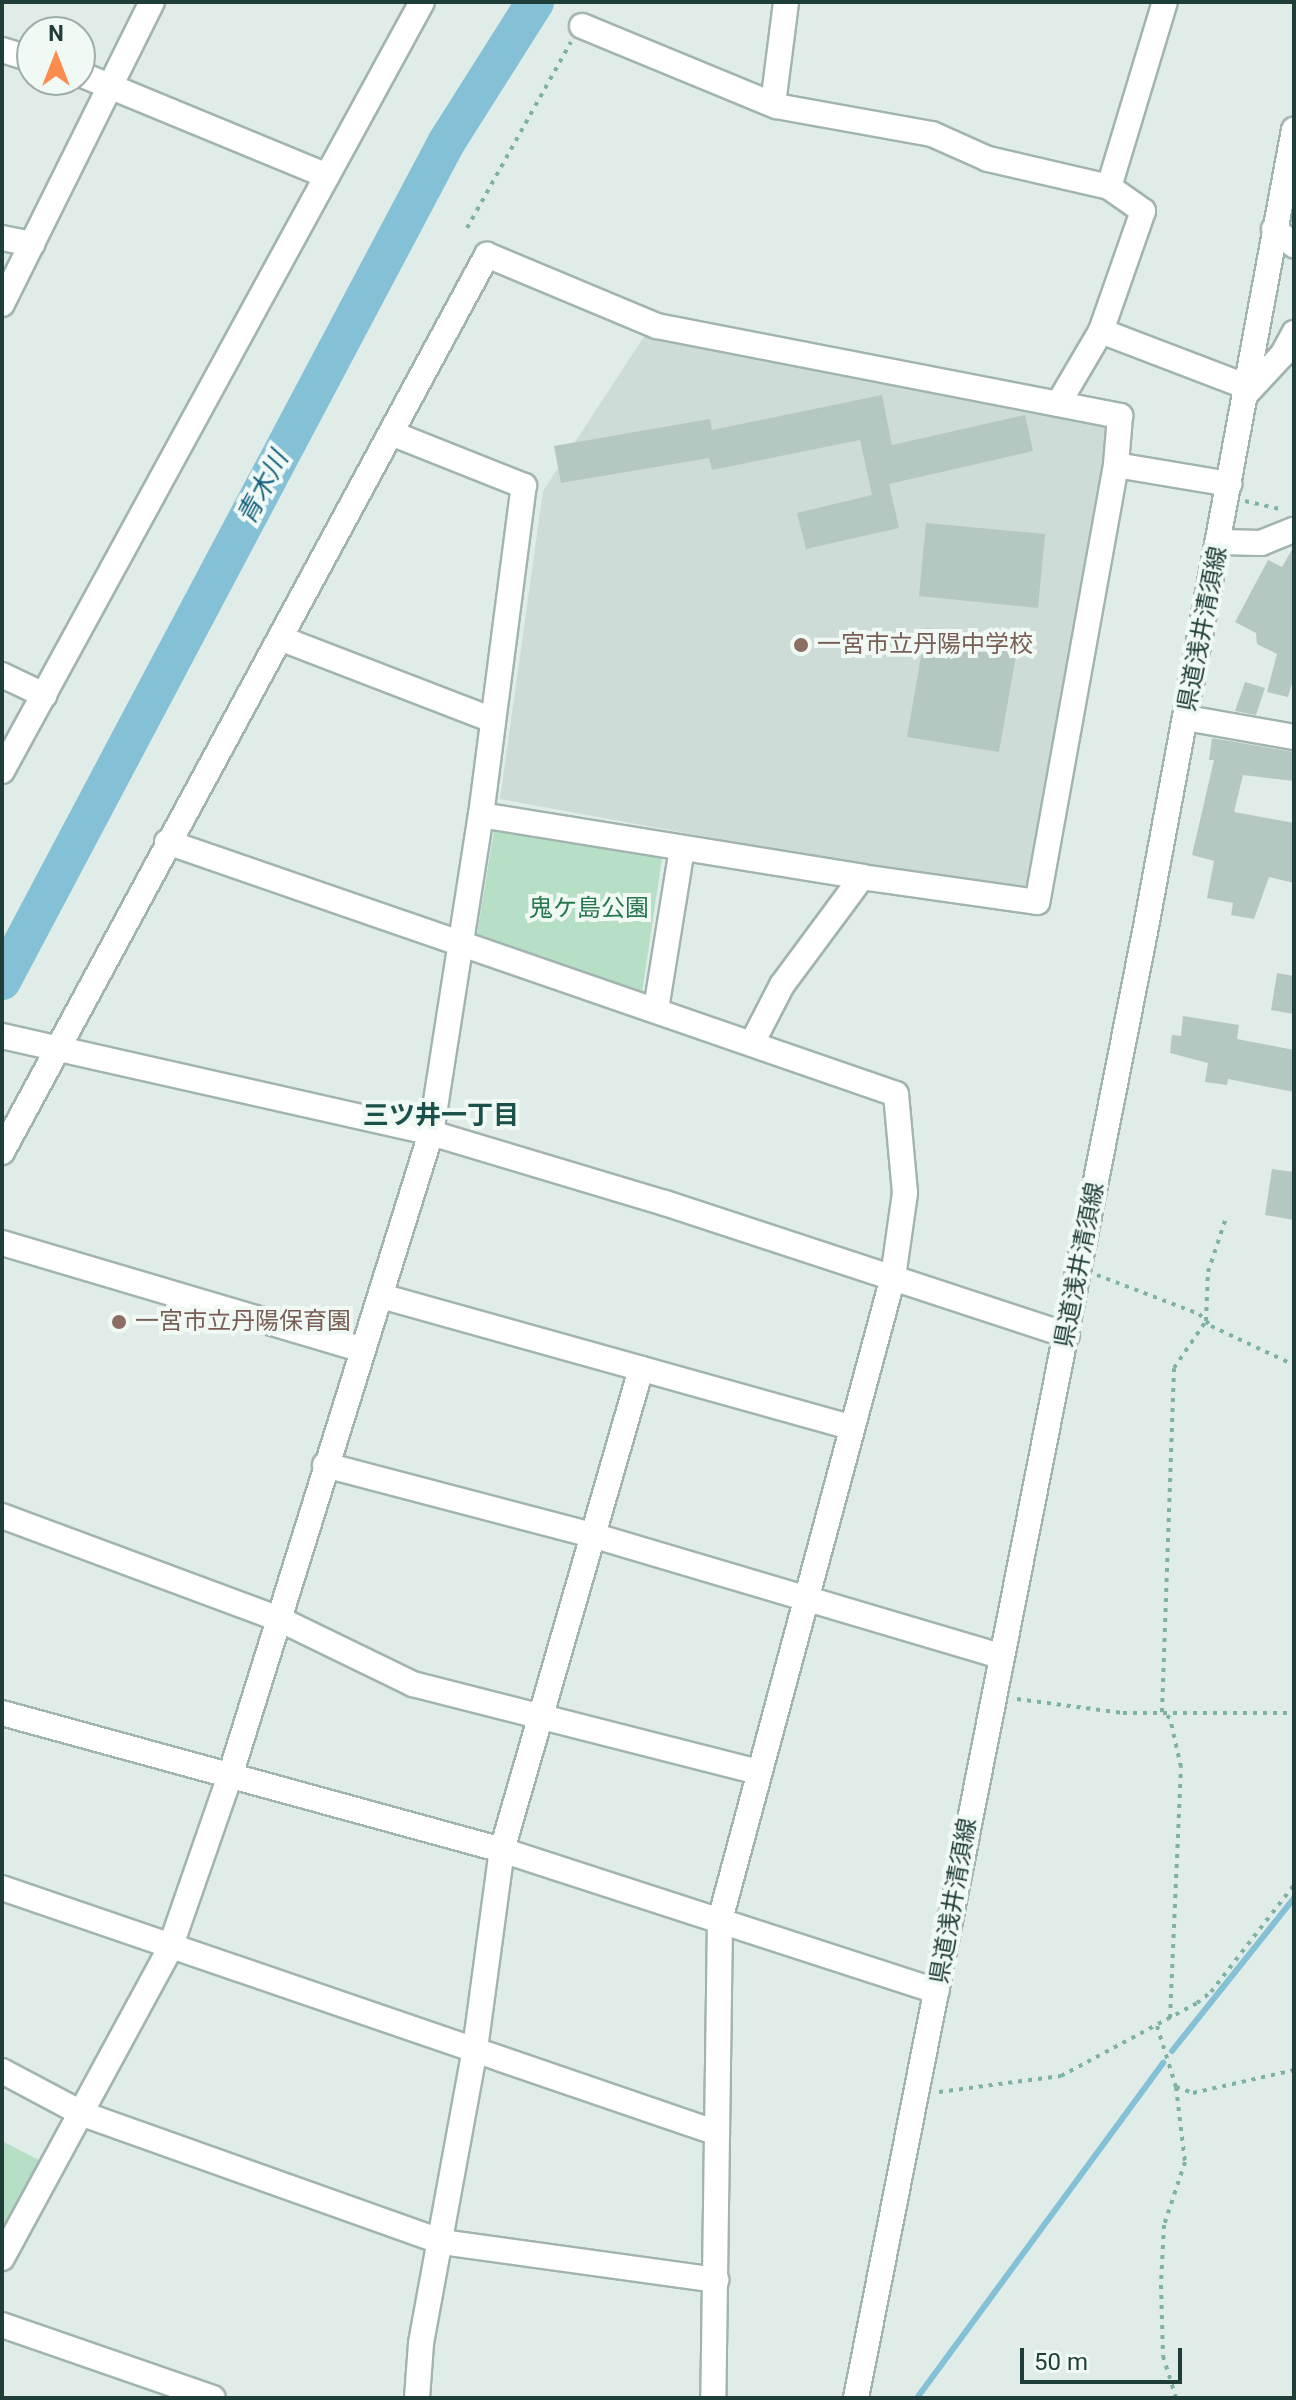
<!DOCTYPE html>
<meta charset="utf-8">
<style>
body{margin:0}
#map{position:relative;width:1296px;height:2400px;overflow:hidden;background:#e0ece8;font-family:Roboto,"Noto Sans JP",sans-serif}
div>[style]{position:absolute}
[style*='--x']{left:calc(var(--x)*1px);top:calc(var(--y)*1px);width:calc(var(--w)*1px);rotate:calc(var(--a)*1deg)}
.built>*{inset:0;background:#cedcd7}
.green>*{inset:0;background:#b7dfc6}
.stream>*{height:6px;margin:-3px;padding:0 3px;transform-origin:3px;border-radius:3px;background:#84c0d6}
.river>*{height:38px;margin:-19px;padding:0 19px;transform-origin:19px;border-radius:19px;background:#84c0d6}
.building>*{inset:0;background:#b5c7c1}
.path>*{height:4px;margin-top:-2px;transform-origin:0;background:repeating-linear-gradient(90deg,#7eb2a7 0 4px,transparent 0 10px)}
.roads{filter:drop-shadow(2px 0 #a2b4b0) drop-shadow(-2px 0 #a2b4b0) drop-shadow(0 2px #a2b4b0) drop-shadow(0 -2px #a2b4b0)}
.street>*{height:24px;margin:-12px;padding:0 12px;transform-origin:12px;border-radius:12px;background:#fff}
.secondary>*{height:24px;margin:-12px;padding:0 12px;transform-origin:12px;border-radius:12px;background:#fff}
.dots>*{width:22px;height:22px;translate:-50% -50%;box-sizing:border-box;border:4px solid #f1f9f5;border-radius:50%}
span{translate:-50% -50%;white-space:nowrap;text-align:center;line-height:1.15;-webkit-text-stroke:8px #f1f9f5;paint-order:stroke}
.street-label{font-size:24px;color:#1f3e39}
.education-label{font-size:24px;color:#785e54}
.left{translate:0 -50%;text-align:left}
.park-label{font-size:24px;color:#27784e}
.water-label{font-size:26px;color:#15627e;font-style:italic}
.neighbourhood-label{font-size:26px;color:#1a514a;font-weight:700}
.frame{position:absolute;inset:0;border:4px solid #1f3e39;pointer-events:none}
.north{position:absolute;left:16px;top:16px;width:80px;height:80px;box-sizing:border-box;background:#f1f9f5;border:2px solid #9daeaa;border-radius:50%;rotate:0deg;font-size:22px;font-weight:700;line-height:32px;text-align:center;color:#1f3e39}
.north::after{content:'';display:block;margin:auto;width:28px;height:36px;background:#fc8b4e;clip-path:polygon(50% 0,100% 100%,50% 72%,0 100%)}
.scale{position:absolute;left:1020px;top:2348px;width:162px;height:36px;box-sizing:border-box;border:4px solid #1f3e39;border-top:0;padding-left:10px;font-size:24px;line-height:28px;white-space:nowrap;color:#1f3e39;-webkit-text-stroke:6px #f1f9f5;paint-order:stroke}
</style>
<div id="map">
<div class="built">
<i style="clip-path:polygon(647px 332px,1112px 423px,1044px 899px,500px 799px,543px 491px)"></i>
</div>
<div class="green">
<i style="clip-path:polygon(494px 830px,662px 858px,642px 993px,477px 934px)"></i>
<i style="clip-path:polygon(2px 2141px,41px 2161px,2px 2234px)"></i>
</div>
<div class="stream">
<i style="--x:1172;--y:2051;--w:196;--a:-51.4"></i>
<i style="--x:917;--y:2398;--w:416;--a:-53.7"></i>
</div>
<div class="river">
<i style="--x:2;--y:981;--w:948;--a:-62.08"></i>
<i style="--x:446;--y:143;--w:167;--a:-57.7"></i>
</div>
<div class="building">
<i style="clip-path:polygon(882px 395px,892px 445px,1025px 415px,1033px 451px,889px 484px,899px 528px,806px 549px,797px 513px,872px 495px,860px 440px,712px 470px,709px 458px,561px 483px,554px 446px,710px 419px,712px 430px)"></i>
<i style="clip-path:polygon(926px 523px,1045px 534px,1038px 608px,919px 596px)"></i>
<i style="clip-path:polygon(1294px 546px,1294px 676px,1288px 697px,1267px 692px,1277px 654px,1257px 644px,1256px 633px,1235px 622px,1268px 560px,1282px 567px)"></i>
<i style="clip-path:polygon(926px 628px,1018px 644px,999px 752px,907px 737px)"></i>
<i style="clip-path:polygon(1245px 682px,1265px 688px,1256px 715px,1235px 711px)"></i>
<i style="clip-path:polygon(1212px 738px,1294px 752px,1294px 781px,1243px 775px,1234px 812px,1294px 823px,1294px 883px,1269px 877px,1254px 919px,1231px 915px,1233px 903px,1207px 898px,1214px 861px,1192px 855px,1214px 760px,1209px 760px)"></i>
<i style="clip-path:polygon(1277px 973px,1294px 976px,1294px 1014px,1271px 1010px)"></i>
<i style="clip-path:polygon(1183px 1016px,1239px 1025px,1237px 1039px,1294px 1050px,1294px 1092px,1228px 1079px,1227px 1085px,1205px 1082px,1208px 1063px,1170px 1053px,1172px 1035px,1181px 1036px)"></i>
<i style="clip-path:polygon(1272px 1169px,1294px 1172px,1294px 1220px,1265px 1215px)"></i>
</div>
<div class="path">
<i style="--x:467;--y:228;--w:213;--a:-60.8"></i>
<i style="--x:1245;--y:501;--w:39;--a:13"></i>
<i style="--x:1097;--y:1275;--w:109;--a:20.9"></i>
<i style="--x:1199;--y:1314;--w:17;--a:45"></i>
<i style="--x:1211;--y:1326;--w:92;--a:25.2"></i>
<i style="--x:1017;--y:1699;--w:107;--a:7.5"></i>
<i style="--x:1123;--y:1713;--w:171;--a:0"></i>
<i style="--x:1170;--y:2018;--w:251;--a:-87.5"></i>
<i style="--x:1181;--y:1767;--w:50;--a:-102.7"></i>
<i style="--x:1170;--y:1718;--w:10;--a:-143"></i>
<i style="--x:1162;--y:1712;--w:344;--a:-88"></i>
<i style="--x:1174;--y:1368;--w:57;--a:-55.8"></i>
<i style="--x:1206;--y:1321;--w:49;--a:-87.7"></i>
<i style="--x:1208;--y:1272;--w:57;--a:-71.6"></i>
<i style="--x:1157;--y:2026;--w:64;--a:72.7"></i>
<i style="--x:1176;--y:2087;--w:18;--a:19"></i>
<i style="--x:1193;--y:2093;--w:104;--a:-12.8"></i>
<i style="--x:1176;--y:2087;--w:76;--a:83.2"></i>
<i style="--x:1185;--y:2162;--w:66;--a:108.4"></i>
<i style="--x:1164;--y:2225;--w:60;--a:92.9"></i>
<i style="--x:1161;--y:2285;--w:71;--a:88.4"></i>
<i style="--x:1163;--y:2356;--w:44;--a:72.8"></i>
<i style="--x:939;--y:2092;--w:123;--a:-7.5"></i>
<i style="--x:1061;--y:2076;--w:154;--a:-28.2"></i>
<i style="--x:1197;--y:2003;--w:18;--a:-38"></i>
<i style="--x:1211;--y:1992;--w:135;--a:-52.2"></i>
</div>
<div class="roads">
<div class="street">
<i style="--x:582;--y:26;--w:210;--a:22.4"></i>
<i style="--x:776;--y:106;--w:158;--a:10.2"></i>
<i style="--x:932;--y:134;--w:61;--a:24.1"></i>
<i style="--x:988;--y:159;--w:124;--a:13"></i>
<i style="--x:2;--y:50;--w:31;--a:17"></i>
<i style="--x:80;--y:74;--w:267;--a:22.4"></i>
<i style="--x:773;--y:104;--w:103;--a:-82.7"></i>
<i style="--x:1274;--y:229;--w:26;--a:39"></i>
<i style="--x:2;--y:238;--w:31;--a:11"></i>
<i style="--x:1101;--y:331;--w:154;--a:20.9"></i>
<i style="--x:1244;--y:396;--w:57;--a:-47.1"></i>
<i style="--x:1283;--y:354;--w:24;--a:-62"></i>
<i style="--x:1058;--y:404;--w:85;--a:-59.5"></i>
<i style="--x:1101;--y:331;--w:127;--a:-70.7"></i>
<i style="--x:1143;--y:211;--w:42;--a:-144.8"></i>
<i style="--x:1109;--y:187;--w:193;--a:-73.2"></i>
<i style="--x:1116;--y:465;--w:115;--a:9.5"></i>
<i style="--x:280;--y:638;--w:227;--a:21.1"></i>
<i style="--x:2;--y:675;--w:47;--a:25.5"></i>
<i style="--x:1186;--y:718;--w:110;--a:10"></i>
<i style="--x:2;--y:771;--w:876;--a:-61.36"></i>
<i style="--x:481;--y:815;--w:386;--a:9.2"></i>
<i style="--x:862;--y:877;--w:134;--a:126.5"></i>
<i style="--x:782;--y:985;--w:65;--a:117.3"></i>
<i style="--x:167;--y:842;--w:771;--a:19.07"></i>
<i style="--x:896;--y:1094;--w:99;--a:84.8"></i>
<i style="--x:905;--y:1193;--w:85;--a:98.1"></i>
<i style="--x:893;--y:1277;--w:666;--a:105.06"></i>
<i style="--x:720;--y:1920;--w:478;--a:90.8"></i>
<i style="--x:656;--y:1009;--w:163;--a:-80.8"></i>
<i style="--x:2;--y:1152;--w:1020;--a:-61.6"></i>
<i style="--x:487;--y:255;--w:184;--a:22.7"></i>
<i style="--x:657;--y:326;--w:472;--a:11"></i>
<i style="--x:1120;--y:416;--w:49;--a:94.7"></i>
<i style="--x:1116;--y:465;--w:444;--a:100.2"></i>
<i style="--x:1037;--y:902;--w:177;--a:-171.9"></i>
<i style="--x:2;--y:1243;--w:374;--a:16.5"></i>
<i style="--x:381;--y:1296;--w:487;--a:15.6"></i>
<i style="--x:325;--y:1465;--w:279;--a:14.7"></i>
<i style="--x:595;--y:1536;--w:421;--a:16.5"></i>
<i style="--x:2;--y:1516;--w:293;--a:20.4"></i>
<i style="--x:277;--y:1618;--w:151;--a:25.9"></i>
<i style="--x:413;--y:1684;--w:355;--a:14.3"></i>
<i style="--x:2;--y:1713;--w:518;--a:15.32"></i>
<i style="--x:502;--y:1850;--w:457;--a:18"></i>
<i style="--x:2;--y:1888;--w:756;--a:18.91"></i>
<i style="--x:2;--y:2071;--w:92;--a:28"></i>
<i style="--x:83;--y:2114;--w:381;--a:19.6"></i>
<i style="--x:442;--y:2242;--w:277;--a:7.9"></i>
<i style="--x:2;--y:2258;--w:353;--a:-61.5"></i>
<i style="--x:170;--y:1948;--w:182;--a:-70.8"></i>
<i style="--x:230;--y:1776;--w:674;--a:-72.64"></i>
<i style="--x:431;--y:1133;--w:322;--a:-81.1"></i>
<i style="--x:481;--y:815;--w:332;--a:-82.6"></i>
<i style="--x:524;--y:486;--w:143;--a:-158.3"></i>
<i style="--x:2;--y:2325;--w:223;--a:19.1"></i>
<i style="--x:417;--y:2398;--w:55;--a:-85.8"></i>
<i style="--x:421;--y:2343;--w:299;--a:-79.6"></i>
<i style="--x:475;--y:2049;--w:201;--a:-82.3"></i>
<i style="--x:502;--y:1850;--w:501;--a:-73.88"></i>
</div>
<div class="secondary">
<i style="--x:2;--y:304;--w:337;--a:-63.6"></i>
<i style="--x:1221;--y:542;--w:40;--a:1.4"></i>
<i style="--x:1261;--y:543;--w:35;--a:-22"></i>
<i style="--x:2;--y:1036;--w:440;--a:12.7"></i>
<i style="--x:431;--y:1133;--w:244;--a:16.7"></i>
<i style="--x:665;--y:1203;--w:423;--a:18.2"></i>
<i style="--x:856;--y:2398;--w:1494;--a:-78.85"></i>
<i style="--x:1145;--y:932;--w:816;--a:-79.48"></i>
</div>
</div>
<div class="dots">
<i style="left:801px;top:645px;background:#8d6e63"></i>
<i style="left:119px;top:1322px;background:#8d6e63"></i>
</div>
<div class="street-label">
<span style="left:1203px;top:629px;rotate:-79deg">県道浅井清須線</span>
<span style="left:1080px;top:1265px;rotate:-79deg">県道浅井清須線</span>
<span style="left:954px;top:1901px;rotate:-80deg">県道浅井清須線</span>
</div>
<div class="education-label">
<span class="left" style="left:817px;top:645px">一宮市立丹陽中学校</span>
<span class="left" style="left:135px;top:1322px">一宮市立丹陽保育園</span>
</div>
<div class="park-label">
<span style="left:589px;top:909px">鬼ケ島公園</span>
</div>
<div class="water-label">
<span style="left:263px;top:488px;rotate:-62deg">青木川</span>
</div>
<div class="neighbourhood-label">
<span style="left:441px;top:1116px">三ツ井一丁目</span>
</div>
<div class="frame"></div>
<div class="north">N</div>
<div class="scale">50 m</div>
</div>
